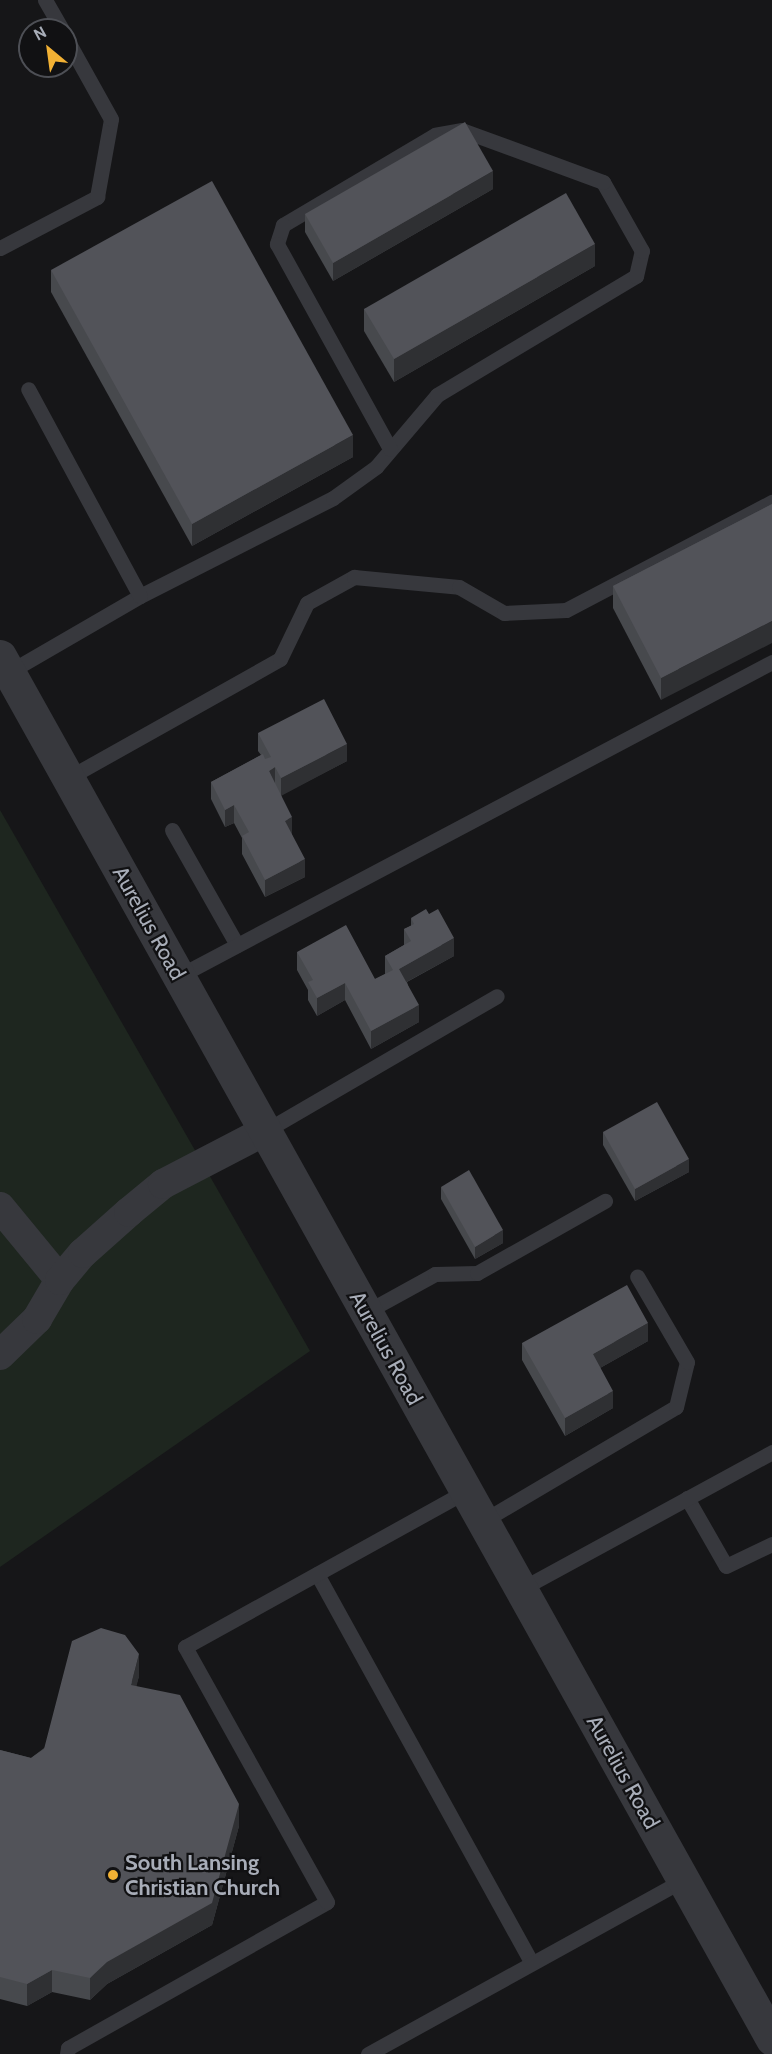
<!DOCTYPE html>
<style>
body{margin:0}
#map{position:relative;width:772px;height:2054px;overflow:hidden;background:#161618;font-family:Cabin,sans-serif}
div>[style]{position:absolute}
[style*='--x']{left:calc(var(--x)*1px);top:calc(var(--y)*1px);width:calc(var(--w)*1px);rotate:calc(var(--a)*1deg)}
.green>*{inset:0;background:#1e261f}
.service>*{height:15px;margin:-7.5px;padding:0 7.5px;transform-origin:7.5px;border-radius:7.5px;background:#37383d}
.minor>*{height:30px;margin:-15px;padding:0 15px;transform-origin:15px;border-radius:15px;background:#37383d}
.tertiary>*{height:33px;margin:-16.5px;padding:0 16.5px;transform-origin:16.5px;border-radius:16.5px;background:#37383d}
.wall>*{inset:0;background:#47494d}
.shaded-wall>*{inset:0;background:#2f3033}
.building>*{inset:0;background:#525359}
.dots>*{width:16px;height:16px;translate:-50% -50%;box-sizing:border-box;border:3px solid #111113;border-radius:50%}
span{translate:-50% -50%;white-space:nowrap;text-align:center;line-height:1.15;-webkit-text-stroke:4.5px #111113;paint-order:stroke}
.street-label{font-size:22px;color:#a8adb8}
.poi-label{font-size:22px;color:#a8adb8;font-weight:700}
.left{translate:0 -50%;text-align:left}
.north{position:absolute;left:18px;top:18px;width:60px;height:60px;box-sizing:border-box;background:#111113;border:2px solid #4d4f55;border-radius:50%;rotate:331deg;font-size:16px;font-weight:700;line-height:24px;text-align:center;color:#a8adb8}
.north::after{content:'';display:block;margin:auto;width:21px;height:27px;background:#f2b134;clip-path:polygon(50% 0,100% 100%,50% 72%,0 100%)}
</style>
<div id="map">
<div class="green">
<i style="clip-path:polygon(0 810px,310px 1351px,0 1567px)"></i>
</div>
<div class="service">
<i style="--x:45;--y:0;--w:34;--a:60"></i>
<i style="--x:0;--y:248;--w:110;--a:-27.7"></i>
<i style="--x:97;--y:197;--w:79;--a:-79.8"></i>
<i style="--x:111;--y:119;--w:93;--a:-119.1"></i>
<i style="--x:140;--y:596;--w:216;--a:-26.9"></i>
<i style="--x:333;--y:498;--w:53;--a:-35.8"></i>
<i style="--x:376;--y:467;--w:94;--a:-49.7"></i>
<i style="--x:437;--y:395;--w:232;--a:-30.9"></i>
<i style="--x:636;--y:276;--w:26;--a:-77"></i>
<i style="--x:642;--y:251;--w:79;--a:-119.5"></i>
<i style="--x:603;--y:182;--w:150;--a:-159.8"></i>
<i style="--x:462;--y:130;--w:27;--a:170"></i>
<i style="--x:435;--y:135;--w:177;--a:149.4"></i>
<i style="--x:283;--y:225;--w:20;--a:108"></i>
<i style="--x:277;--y:244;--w:234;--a:61.1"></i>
<i style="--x:9;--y:672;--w:151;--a:-30.1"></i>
<i style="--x:140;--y:596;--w:235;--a:-118.4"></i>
<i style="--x:68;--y:778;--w:243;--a:-29.3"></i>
<i style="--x:280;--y:659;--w:62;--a:-64.3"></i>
<i style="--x:307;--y:603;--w:54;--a:-29"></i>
<i style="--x:354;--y:577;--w:105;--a:5.4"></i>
<i style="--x:459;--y:587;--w:52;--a:30"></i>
<i style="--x:504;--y:613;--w:62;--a:-2.8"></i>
<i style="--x:566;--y:610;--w:233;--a:-27.7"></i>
<i style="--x:172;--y:830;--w:132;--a:60.5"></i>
<i style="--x:179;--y:976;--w:671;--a:-27.9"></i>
<i style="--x:265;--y:1131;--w:268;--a:-30.2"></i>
<i style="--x:366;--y:1312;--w:79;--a:-28.8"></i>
<i style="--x:435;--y:1274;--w:42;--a:-1.4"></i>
<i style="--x:477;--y:1273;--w:147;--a:-29.4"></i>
<i style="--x:687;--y:1498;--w:78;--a:60.2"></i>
<i style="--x:726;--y:1566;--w:51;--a:-25.6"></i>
<i style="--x:483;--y:1521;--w:224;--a:-30.6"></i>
<i style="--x:676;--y:1407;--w:46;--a:-76.3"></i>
<i style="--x:687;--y:1362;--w:99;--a:-120.2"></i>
<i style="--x:317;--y:1574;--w:444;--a:61.1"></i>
<i style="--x:521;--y:1589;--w:286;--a:-28.6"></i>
<i style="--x:67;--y:2054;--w:6;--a:-81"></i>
<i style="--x:68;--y:2048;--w:297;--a:-29.4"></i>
<i style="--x:327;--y:1902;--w:292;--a:-119.1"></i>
<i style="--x:185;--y:1647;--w:321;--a:-29"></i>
<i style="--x:368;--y:2054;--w:360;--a:-28.9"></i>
</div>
<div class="minor">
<i style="--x:0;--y:1207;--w:94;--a:50.6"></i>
<i style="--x:0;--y:1355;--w:52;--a:-44.2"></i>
<i style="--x:37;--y:1319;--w:45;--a:-59.5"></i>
<i style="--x:60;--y:1280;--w:35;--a:-50"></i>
<i style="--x:83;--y:1253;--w:62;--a:-41.7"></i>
<i style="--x:129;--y:1212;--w:44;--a:-39.5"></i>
<i style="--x:163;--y:1184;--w:115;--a:-27.5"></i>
</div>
<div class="tertiary">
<i style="--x:0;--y:656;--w:1584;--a:60.83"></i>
</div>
<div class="wall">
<i style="clip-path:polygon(493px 189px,333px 281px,305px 232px,305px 214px)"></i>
<i style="clip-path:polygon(595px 266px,394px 382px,364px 331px,364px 309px)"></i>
<i style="clip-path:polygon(51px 270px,353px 457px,192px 546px,51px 292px)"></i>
<i style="clip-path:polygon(772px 504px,661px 700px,613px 608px,613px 586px)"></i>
<i style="clip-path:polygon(258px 733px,347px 761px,281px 795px,292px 835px,305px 877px,265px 897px,242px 854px,242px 838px,234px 823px,225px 827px,211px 799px,211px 782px,261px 755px,258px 751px)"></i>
<i style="clip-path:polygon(411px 918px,454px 956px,407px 982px,419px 1022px,371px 1049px,345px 1000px,317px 1016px,308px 1000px,308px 990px,297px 970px,297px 952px,375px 979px,385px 974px,385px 956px,404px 945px,404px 929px,411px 926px)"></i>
<i style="clip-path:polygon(603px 1132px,689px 1172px,635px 1201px,603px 1145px)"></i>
<i style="clip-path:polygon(441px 1187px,503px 1243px,475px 1259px,441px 1199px)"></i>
<i style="clip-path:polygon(648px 1341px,600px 1368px,613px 1408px,565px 1436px,522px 1360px,522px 1343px)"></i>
<i style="clip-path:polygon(139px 1676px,136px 1686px,239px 1826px,212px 1925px,107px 1984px,90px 2000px,52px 1992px,27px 2006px,0 1999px,0 1750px,31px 1758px)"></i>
</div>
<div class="shaded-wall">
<i style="clip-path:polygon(493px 171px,493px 189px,333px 281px,333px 263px)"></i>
<i style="clip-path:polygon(595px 244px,595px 266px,394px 382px,394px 359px)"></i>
<i style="clip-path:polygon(353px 435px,353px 457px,192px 546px,192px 524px)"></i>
<i style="clip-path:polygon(772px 621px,772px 643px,661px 700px,661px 678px)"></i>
<i style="clip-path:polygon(347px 744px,347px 761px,281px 796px,281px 778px)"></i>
<i style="clip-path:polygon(275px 767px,275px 785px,269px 771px)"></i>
<i style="clip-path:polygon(234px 805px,234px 823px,225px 827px,225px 810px)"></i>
<i style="clip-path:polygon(292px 817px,292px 834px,285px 839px,285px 821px)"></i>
<i style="clip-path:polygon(305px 859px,305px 877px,265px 897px,265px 880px)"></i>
<i style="clip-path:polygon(454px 938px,454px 956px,399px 986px,399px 969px)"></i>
<i style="clip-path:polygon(345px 983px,345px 1000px,317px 1016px,317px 998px)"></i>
<i style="clip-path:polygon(419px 1005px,419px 1022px,371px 1049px,371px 1031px)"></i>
<i style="clip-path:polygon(689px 1159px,689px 1172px,635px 1201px,635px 1189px)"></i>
<i style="clip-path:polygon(503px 1230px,503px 1243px,475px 1259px,475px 1247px)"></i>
<i style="clip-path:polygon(648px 1323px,648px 1341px,593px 1372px,593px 1354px)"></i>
<i style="clip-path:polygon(613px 1391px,613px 1408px,565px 1436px,565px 1418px)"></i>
<i style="clip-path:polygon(139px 1654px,139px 1676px,131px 1708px,131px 1685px)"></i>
<i style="clip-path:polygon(239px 1804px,239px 1826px,212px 1925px,107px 1984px,90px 2000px,90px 1978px)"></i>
<i style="clip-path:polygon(52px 1970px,52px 1992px,27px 2006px,27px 1984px)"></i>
</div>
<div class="building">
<i style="clip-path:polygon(465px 122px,493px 171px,333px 263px,305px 214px)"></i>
<i style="clip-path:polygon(212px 181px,353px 435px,192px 524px,51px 270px)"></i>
<i style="clip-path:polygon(566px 193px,595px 244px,394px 359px,364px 309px)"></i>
<i style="clip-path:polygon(772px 504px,772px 621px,661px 678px,613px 586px)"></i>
<i style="clip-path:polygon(324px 699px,347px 744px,281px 778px,275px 767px,269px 771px,292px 817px,285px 821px,305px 859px,265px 880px,242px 836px,249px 832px,234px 805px,225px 810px,211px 782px,263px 754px,265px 759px,271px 757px,258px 733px)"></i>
<i style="clip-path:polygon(426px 909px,429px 914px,438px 909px,454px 938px,399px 969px,419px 1005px,371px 1031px,345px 983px,317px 998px,308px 982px,313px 980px,297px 952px,346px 925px,375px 979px,393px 970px,385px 956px,411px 941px,404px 929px,414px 924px,411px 918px)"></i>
<i style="clip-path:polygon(657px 1102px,689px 1159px,635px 1189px,603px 1132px)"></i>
<i style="clip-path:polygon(469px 1170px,503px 1230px,475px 1247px,441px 1187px)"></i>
<i style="clip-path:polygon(627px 1285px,648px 1323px,593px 1354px,613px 1391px,565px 1418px,522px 1343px)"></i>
<i style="clip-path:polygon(101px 1628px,125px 1635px,139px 1654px,131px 1685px,180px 1695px,239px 1804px,212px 1903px,107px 1962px,90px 1978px,52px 1970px,27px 1984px,0 1977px,0 1750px,31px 1758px,44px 1749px,72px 1641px)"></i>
</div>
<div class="dots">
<i style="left:113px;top:1875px;background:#f2b134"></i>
</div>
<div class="street-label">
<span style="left:149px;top:923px;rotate:61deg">Aurelius Road</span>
<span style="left:386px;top:1348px;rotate:61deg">Aurelius Road</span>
<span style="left:623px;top:1772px;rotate:61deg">Aurelius Road</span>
</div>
<div class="poi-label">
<span class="left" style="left:125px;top:1875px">South Lansing<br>Christian Church</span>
</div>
<div class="north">N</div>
</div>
